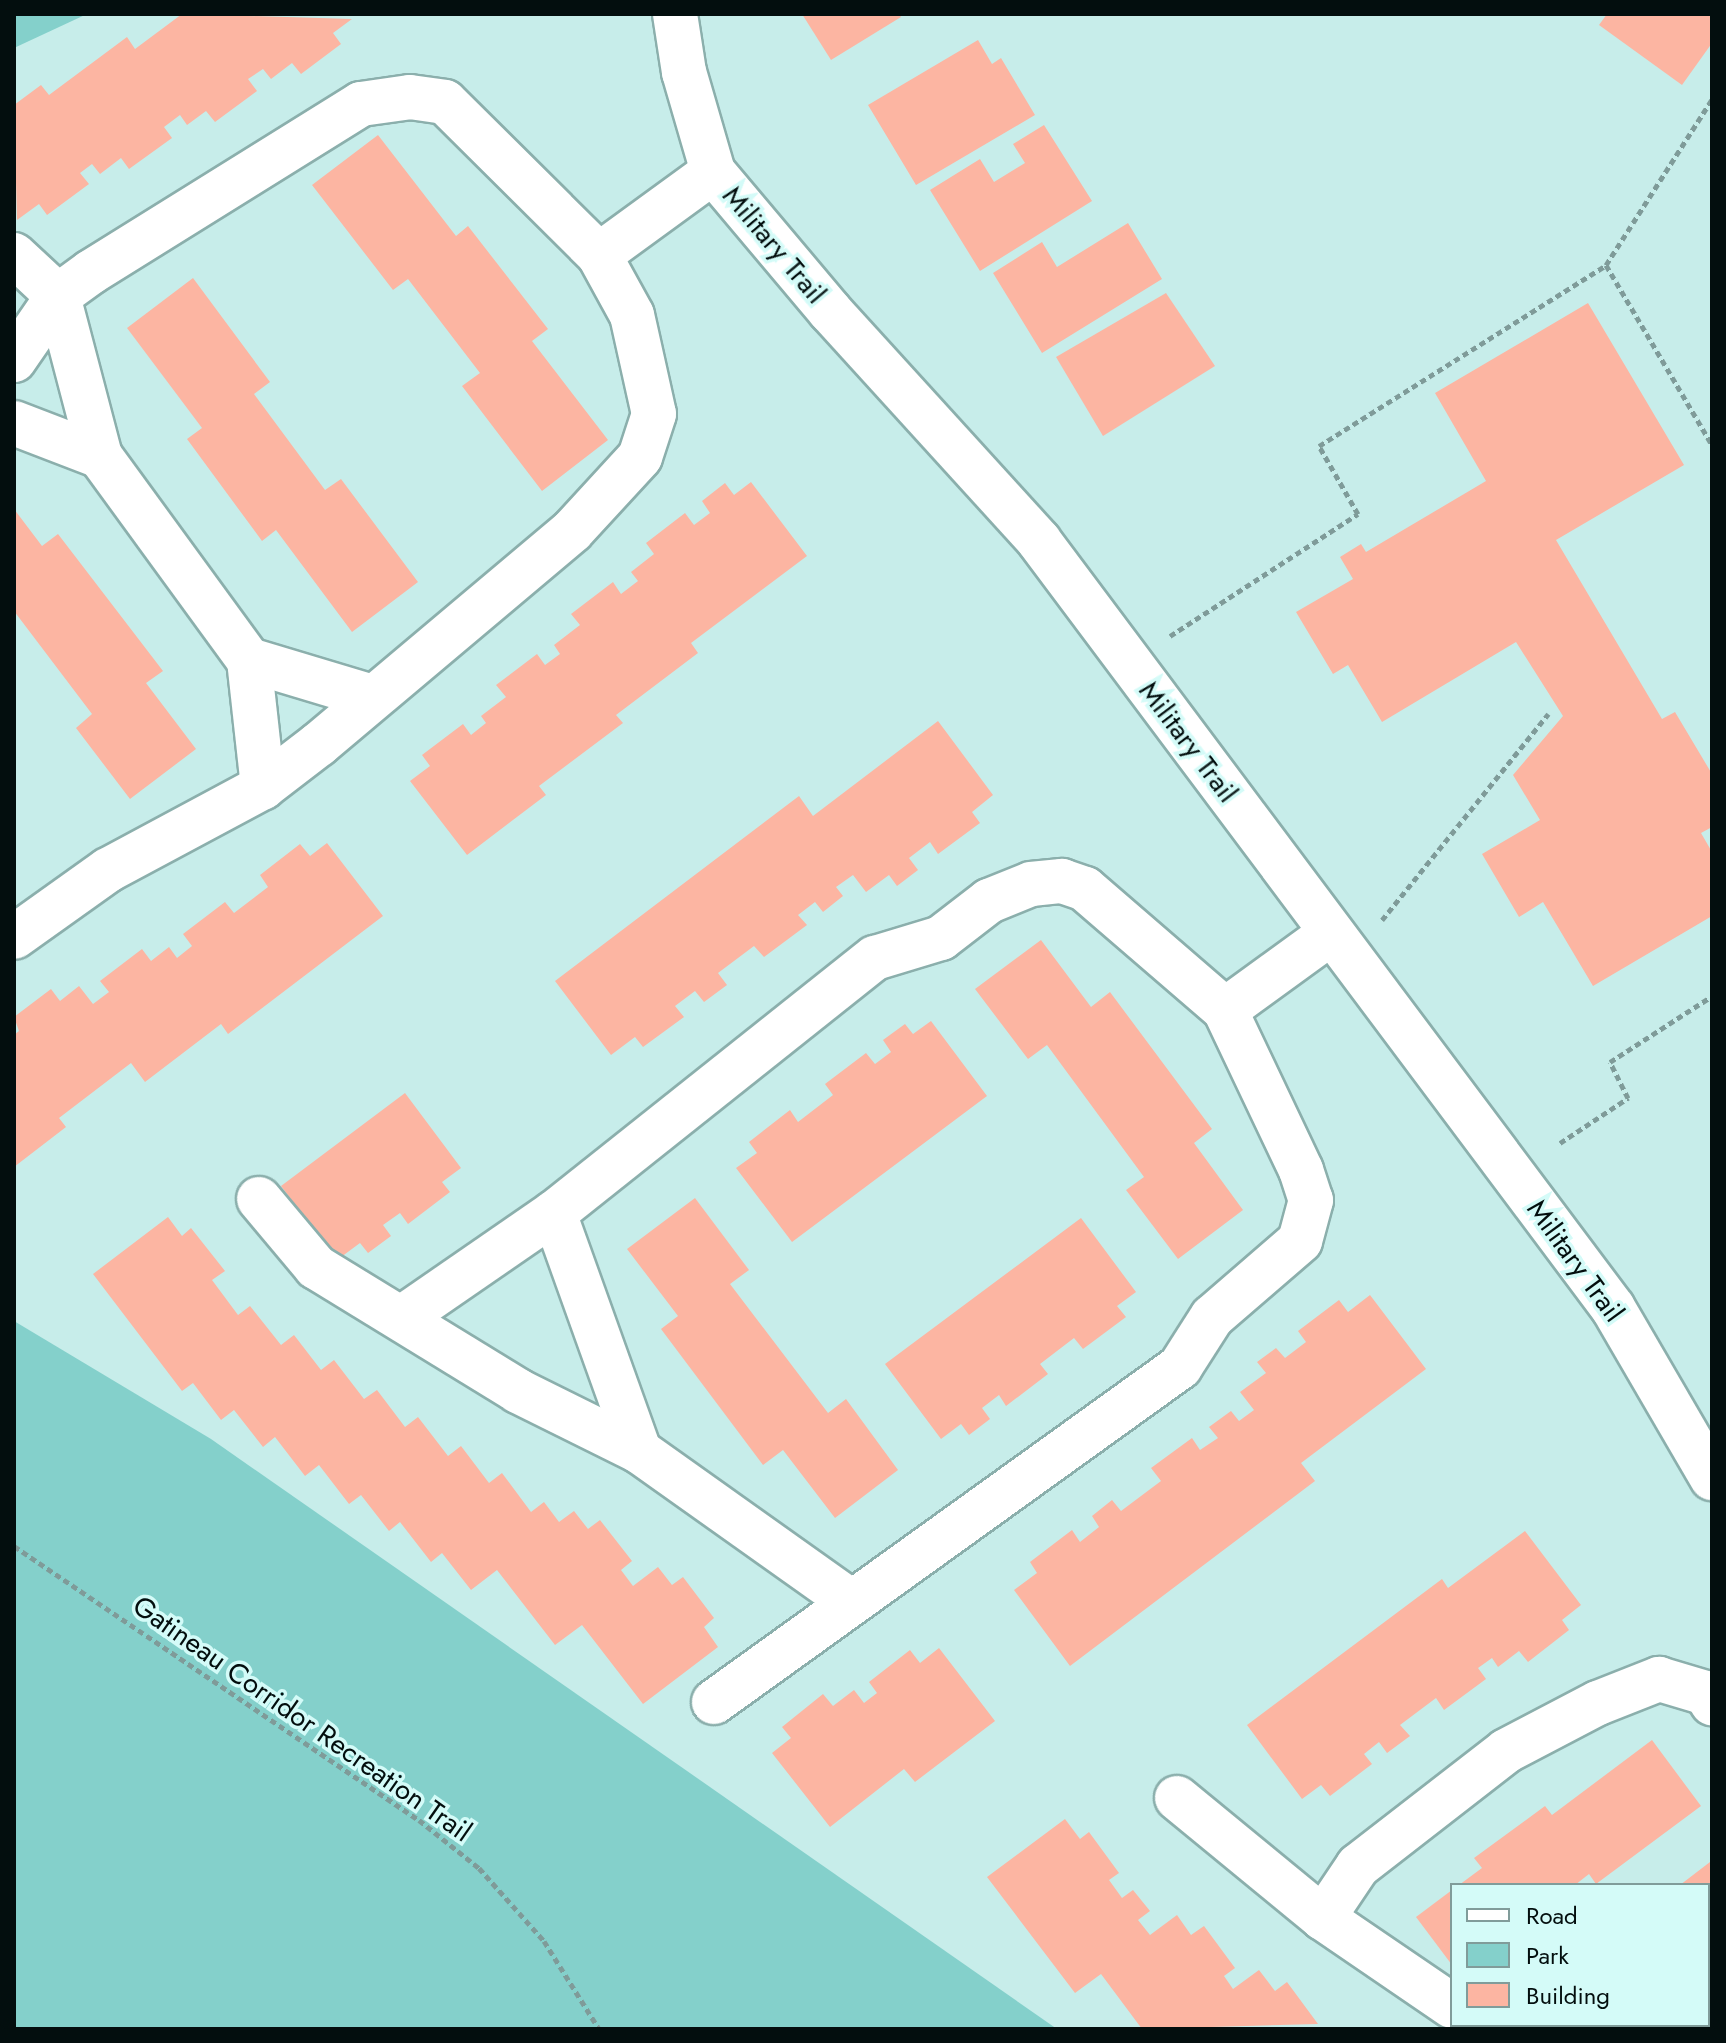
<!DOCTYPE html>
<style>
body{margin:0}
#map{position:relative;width:1726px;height:2043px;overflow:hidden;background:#c7edea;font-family:Jost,sans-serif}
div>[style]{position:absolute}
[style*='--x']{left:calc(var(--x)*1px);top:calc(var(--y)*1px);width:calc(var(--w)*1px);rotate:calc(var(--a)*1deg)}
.green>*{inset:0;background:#84d0cb}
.building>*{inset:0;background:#fcb5a2}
.path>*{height:5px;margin-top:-2.5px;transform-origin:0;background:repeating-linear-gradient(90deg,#7f9b99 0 6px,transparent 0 10px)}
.roads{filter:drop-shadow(2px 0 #8bafac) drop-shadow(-2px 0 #8bafac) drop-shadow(0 2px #8bafac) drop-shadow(0 -2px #8bafac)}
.minor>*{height:44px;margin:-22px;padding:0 22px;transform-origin:22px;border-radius:22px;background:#fff}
span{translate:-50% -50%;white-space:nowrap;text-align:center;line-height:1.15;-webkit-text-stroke:7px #d4fbf8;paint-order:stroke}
.street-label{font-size:28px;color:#030e0e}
.frame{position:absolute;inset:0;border:16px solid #030e0e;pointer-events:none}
.legend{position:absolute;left:1450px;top:1883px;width:260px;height:144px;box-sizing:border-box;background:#d4fbf8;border:2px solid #809c9a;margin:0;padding:10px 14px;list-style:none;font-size:24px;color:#030e0e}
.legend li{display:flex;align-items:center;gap:16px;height:40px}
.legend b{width:40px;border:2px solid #809c9a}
</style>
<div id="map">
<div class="green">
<i style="clip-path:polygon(14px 14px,87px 14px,14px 48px)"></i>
<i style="clip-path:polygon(14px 1321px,211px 1439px,1057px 2029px,14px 2029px)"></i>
</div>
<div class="building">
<i style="clip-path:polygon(182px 14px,352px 19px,333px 33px,341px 44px,301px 74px,292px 63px,271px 79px,263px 69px,248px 79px,257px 91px,215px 122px,206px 111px,187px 125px,180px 115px,164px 127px,172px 138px,129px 169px,121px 158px,100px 174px,92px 164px,80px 173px,89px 184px,47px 215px,39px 204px,17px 220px,14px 105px,41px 85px,49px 95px,127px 37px,135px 49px)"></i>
<i style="clip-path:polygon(802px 14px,899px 14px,901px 17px,831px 60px)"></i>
<i style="clip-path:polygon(1607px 14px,1712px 14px,1712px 43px,1682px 85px,1599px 25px)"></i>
<i style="clip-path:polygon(978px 40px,992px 64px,1001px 58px,1035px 115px,916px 185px,868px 105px)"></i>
<i style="clip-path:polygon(1044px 125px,1092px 201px,980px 271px,930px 190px,980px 159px,994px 182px,1025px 163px,1013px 144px)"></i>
<i style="clip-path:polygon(378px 135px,456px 236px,468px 226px,548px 329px,532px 341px,608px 440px,542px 491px,462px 386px,480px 373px,408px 279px,393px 290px,312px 185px)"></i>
<i style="clip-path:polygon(1128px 223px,1162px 279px,1042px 353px,993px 273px,1042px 242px,1057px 267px)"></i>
<i style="clip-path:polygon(193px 278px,270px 382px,254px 394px,325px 490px,341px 479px,418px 582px,352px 632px,276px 530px,262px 541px,187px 439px,202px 428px,127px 328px)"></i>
<i style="clip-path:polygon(1166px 293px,1215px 366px,1103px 436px,1056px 357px)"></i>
<i style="clip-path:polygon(1588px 303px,1684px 465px,1556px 540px,1662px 719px,1675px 712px,1712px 774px,1712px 827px,1701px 833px,1712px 852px,1712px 916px,1593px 986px,1543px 902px,1519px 917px,1482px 854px,1540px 820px,1513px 775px,1563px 716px,1516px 642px,1382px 722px,1348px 665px,1333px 674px,1296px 612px,1353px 579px,1340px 557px,1361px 544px,1366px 552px,1486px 481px,1435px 393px)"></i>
<i style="clip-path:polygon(751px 482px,807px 556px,691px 643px,698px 653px,616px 715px,623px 723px,539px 786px,546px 795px,467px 855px,410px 781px,430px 766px,422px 755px,463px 724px,471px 735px,486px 723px,481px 716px,506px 697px,496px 685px,537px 654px,545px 665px,560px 654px,554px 645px,580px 625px,571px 614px,613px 582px,621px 594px,638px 581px,631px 572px,654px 554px,646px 543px,685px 513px,694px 525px,710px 513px,702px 501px,725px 483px,734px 495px)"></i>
<i style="clip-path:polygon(14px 509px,42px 546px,58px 534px,163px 671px,146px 683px,196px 749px,130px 799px,76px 728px,92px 714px,14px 611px)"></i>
<i style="clip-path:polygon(938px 721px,993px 795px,972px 812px,980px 823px,938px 854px,930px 842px,909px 858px,918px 870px,897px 886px,889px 875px,866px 892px,853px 875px,836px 887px,843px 896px,823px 912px,815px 902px,798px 915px,807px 925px,764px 957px,754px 946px,718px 973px,727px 985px,704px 1002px,695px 991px,675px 1006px,684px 1017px,643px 1047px,635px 1037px,611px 1055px,555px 981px,799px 796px,813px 816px)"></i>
<i style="clip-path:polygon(327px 843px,383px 916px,228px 1034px,221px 1024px,145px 1082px,131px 1063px,59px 1118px,66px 1127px,14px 1167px,14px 1035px,19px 1031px,14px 1017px,51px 989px,60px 1001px,79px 986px,93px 1004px,109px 992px,100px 981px,142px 949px,151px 961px,169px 947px,177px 958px,192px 946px,183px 934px,225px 902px,234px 913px,268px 887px,260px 875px,300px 844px,310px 856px)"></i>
<i style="clip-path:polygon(1041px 940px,1091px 1007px,1110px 992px,1212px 1129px,1194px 1143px,1243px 1210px,1178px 1259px,1126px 1190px,1144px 1177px,1047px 1045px,1028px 1059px,975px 989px)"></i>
<i style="clip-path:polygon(931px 1021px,987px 1096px,792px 1242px,736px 1168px,757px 1153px,749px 1142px,790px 1110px,798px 1122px,833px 1095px,825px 1084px,866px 1053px,875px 1064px,891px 1052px,883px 1040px,905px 1024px,913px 1034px)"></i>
<i style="clip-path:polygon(405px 1093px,461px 1168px,442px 1182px,450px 1192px,408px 1224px,400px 1213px,383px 1225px,391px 1236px,368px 1253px,360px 1243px,337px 1260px,281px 1186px)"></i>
<i style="clip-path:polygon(695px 1198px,749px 1270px,730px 1284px,828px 1413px,846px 1399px,898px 1470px,835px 1518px,783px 1450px,763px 1465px,661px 1329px,678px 1316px,627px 1249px)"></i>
<i style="clip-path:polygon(168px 1217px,182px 1236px,191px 1228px,225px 1271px,212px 1280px,238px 1315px,250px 1306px,281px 1345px,294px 1335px,321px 1370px,334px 1360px,364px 1399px,377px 1390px,405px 1427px,418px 1417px,448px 1456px,461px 1446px,489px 1483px,502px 1473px,531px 1512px,544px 1502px,559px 1522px,574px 1511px,588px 1529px,600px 1520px,632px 1561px,621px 1570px,633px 1586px,658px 1567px,672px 1585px,683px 1577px,714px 1618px,704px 1627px,718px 1647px,643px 1704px,582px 1625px,555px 1645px,497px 1570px,471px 1590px,442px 1553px,431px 1562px,400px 1522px,389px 1531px,361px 1495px,349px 1504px,319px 1465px,305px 1476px,275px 1437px,263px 1447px,234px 1410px,221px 1420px,193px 1383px,182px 1391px,93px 1274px)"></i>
<i style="clip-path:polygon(1081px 1218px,1136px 1292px,1117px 1306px,1126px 1317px,1083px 1349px,1074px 1338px,1040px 1364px,1048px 1374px,1006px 1406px,999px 1395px,982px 1408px,990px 1419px,969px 1435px,961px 1424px,941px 1439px,885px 1364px)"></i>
<i style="clip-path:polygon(1370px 1295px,1426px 1369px,1301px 1463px,1315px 1481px,1070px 1666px,1014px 1590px,1037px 1573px,1030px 1562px,1072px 1530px,1080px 1542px,1099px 1527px,1092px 1516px,1112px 1500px,1121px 1511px,1161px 1481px,1151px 1468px,1192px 1438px,1200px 1450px,1218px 1438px,1209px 1427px,1231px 1411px,1239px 1421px,1254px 1410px,1240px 1392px,1266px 1373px,1257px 1362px,1276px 1348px,1285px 1358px,1306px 1342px,1298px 1331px,1339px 1300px,1348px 1312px)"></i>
<i style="clip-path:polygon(1525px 1531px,1581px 1605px,1562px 1620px,1569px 1630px,1528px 1662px,1519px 1651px,1498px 1667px,1492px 1658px,1478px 1668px,1486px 1679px,1444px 1710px,1436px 1698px,1400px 1725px,1410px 1736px,1387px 1753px,1379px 1742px,1364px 1754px,1372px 1764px,1330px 1796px,1321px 1785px,1302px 1799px,1247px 1725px,1442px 1579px,1448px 1588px)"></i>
<i style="clip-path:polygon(939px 1648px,995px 1721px,915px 1782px,904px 1769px,830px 1827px,772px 1753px,791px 1738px,782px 1727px,823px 1694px,833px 1706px,854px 1690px,864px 1703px,877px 1693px,869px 1682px,910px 1650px,920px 1663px)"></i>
<i style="clip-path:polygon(1652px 1740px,1701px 1806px,1596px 1884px,1589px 1874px,1575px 1885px,1459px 1885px,1482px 1868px,1474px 1858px,1545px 1806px,1552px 1815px)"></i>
<i style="clip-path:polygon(1065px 1819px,1080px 1839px,1089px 1832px,1119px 1873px,1109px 1880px,1122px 1898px,1133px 1890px,1150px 1911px,1138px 1920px,1150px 1935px,1177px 1915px,1191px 1935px,1204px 1926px,1235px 1968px,1224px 1976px,1233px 1989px,1259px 1970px,1275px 1991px,1287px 1982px,1318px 2024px,1142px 2029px,1101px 1974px,1075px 1993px,987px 1877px)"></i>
<i style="clip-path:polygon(1710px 1862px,1712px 1865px,1712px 2017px,1708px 1885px,1680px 1885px)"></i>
<i style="clip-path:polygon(1452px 1890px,1452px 1965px,1416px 1917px)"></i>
</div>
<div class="path">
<i style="--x:1606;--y:265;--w:209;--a:59.5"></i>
<i style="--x:1170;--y:636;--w:224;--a:-33"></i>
<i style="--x:1358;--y:514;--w:78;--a:-119.8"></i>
<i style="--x:1319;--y:446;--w:339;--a:-32.2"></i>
<i style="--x:1606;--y:265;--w:197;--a:-57.4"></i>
<i style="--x:1382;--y:920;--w:265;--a:-51.1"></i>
<i style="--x:1560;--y:1143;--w:82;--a:-33.5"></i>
<i style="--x:1628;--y:1098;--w:40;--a:-116.6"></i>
<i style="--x:1610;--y:1062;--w:121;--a:-32.9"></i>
<i style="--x:14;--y:1546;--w:489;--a:34.1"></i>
<i style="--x:419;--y:1820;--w:77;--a:38.7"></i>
<i style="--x:479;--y:1868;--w:98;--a:48.3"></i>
<i style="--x:544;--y:1941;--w:104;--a:58"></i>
</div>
<div class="roads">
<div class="minor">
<i style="--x:675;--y:14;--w:59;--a:81.2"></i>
<i style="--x:684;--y:72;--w:104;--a:73.8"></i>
<i style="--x:713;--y:172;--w:182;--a:49.9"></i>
<i style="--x:830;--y:311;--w:311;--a:47.7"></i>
<i style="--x:1039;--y:541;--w:958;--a:53.19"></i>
<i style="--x:1613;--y:1308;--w:197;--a:59.8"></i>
<i style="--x:14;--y:255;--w:60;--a:43"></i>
<i style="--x:58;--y:296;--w:165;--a:75.3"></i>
<i style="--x:100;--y:456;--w:253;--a:53.9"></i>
<i style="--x:249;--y:660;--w:128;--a:83.7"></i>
<i style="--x:599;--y:255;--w:141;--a:-36.1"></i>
<i style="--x:14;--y:360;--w:78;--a:-55.5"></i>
<i style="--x:58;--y:296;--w:41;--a:-36"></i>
<i style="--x:91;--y:272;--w:318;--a:-31.9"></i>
<i style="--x:361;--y:104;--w:49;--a:-8.1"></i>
<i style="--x:410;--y:97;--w:35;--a:8"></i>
<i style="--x:445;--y:102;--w:217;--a:44.8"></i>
<i style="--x:599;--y:255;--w:68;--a:61.2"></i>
<i style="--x:632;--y:315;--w:101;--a:77.5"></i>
<i style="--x:654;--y:414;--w:45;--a:108"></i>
<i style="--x:640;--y:457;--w:100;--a:132.6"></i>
<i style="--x:572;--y:531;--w:331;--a:139.9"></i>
<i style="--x:319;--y:744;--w:71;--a:142.5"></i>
<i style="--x:263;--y:787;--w:176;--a:151.8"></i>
<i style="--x:108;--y:870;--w:115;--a:144.5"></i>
<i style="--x:14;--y:423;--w:92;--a:21"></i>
<i style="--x:249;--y:660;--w:128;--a:16.7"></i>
<i style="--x:1225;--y:1010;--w:131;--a:-36"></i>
<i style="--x:259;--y:1199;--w:89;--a:50"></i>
<i style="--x:316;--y:1267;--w:237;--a:31.5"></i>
<i style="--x:518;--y:1391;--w:135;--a:26.4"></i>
<i style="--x:639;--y:1451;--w:257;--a:35.4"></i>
<i style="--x:554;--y:1213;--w:253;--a:70.3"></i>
<i style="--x:403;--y:1317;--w:183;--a:-34.6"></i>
<i style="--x:554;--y:1213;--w:410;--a:-38.5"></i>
<i style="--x:875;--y:958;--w:69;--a:-16.9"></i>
<i style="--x:941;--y:938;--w:61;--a:-37.6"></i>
<i style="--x:989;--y:901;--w:45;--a:-22"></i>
<i style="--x:1031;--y:884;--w:31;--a:-6"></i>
<i style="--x:1062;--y:881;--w:24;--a:19"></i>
<i style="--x:1085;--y:889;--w:185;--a:40.8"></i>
<i style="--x:1225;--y:1010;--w:177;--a:64.6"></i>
<i style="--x:1301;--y:1170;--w:32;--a:72"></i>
<i style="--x:1311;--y:1200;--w:42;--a:105"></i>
<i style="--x:1300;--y:1241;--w:116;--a:139.2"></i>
<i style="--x:1212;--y:1317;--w:59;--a:122.6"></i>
<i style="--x:1180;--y:1367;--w:574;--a:144.29"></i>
<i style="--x:1177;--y:1798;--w:189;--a:39.4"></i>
<i style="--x:1452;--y:2006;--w:156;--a:-145.7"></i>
<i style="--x:1323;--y:1918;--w:63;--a:-56.1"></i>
<i style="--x:1358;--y:1866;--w:187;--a:-37.8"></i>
<i style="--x:1506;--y:1751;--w:104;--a:-27.6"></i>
<i style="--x:1598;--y:1703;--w:66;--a:-21.5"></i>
<i style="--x:1659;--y:1679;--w:49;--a:16.6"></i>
<i style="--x:1706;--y:1693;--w:12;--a:59"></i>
<i style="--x:1480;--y:2025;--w:7;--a:34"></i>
</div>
</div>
<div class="street-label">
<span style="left:774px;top:245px;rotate:50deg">Military Trail</span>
<span style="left:1188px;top:742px;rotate:53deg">Military Trail</span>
<span style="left:1575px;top:1261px;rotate:54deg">Military Trail</span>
<span style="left:302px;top:1719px;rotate:35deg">Gatineau Corridor Recreation Trail</span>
</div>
<div class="frame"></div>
<ul class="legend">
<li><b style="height:10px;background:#fff"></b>Road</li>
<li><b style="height:22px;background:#84d0cb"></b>Park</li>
<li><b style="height:22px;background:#fcb5a2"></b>Building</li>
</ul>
</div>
